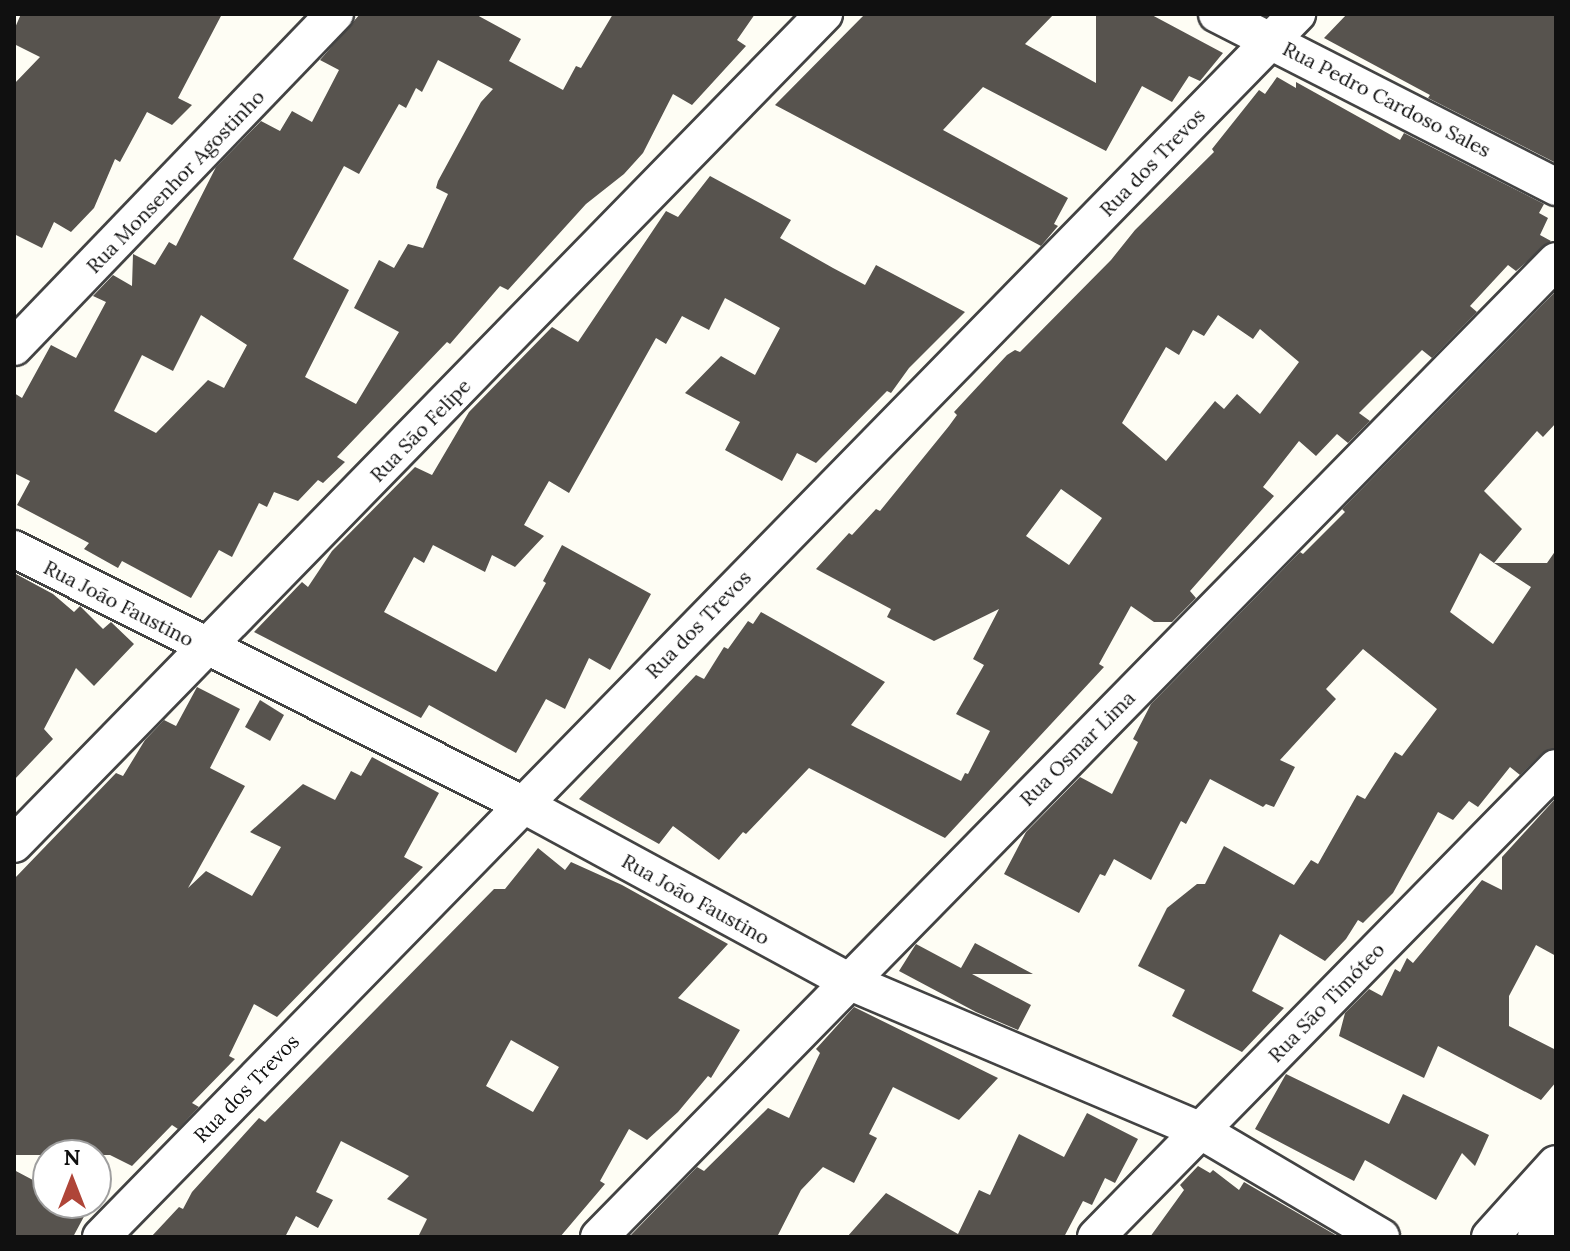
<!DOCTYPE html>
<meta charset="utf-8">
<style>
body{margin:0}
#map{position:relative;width:1570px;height:1251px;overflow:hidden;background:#fefdf4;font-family:Lora,serif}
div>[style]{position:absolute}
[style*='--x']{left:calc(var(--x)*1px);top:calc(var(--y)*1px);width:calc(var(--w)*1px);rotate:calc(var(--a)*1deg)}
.building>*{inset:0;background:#57534e}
.roads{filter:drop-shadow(2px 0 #434343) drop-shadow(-2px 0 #434343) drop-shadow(0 2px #434343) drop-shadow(0 -2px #434343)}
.street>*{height:36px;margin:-18px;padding:0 18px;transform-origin:18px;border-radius:18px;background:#fff}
span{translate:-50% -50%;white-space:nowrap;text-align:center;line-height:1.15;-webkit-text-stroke:8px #fff;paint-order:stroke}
.street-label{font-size:20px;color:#101010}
.frame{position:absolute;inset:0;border:16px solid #101010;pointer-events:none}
.north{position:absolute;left:32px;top:1139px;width:80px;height:80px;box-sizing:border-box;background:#fff;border:2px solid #9f9f9f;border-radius:50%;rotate:0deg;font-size:22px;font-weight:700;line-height:32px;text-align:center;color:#101010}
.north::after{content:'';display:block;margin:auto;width:28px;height:36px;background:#af4538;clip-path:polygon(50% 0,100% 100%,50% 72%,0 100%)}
</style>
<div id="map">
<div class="building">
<i style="clip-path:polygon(21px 14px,222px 14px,178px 98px,192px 105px,172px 125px,147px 112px,120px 162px,115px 159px,94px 208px,71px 232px,54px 222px,42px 248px,14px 234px,14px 84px,40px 57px,14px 44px,14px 30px)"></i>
<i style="clip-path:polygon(evenodd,360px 14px,475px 14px,521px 39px,509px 61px,563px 90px,576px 66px,581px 68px,613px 14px,755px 14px,737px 40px,746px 46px,692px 105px,673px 94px,643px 153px,624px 174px,586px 204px,508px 290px,500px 286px,450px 344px,447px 342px,337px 457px,345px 462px,323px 483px,318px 480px,298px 501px,274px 492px,267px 507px,259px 503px,232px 557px,219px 550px,191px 598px,122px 561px,118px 568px,84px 549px,89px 543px,17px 505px,30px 481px,14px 473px,14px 393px,22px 398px,51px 345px,76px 358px,106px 302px,93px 296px,113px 275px,132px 286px,133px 254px,155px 265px,169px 242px,176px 246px,216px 167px,261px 121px,280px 131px,292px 111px,312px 122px,339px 70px,320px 60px,360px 14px,438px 60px,493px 89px,481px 102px,438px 181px,436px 188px,448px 194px,423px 248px,408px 244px,394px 268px,379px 260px,354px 308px,399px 332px,356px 404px,305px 377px,349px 290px,293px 259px,344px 166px,359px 174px,399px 104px,406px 108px,416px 88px,422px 92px,438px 60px,360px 14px,201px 315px,247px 345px,224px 388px,208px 380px,156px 433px,114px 411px,142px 355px,173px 371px,201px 315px)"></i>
<i style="clip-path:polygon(865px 14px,1054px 14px,1025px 44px,1096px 83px,1096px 14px,1150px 14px,1223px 53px,1200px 81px,1189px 76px,1172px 102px,1142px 86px,1106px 151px,983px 87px,943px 130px,1068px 198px,1054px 224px,1058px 226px,1041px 246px,775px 105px)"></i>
<i style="clip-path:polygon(1347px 14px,1556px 14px,1556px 163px,1428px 98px,1430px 95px,1324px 38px)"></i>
<i style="clip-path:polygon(evenodd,1277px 77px,1296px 88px,1296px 82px,1400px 140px,1404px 133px,1544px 204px,1539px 213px,1548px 218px,1540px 235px,1551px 241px,1516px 271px,1508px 265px,1470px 306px,1477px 312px,1432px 358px,1422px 350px,1359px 413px,1370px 421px,1348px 443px,1337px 434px,1316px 456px,1299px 441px,1263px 487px,1274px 496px,1190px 591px,1196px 598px,1172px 622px,1154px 622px,1131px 606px,1099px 664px,1104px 667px,945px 838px,809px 768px,746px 834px,743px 832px,719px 860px,673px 826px,659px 844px,579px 799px,696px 675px,704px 679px,724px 647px,728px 649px,748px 621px,753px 624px,761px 612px,885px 682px,851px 725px,961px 781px,965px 773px,968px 774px,990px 731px,956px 714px,984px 665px,973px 659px,999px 609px,934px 641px,887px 617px,891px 609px,816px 569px,849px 533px,852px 535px,876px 509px,880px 511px,949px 426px,957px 415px,954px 412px,1007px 355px,1015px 350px,1020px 352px,1111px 260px,1135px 230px,1214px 152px,1212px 149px,1259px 90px,1265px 94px,1277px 77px,1218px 315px,1253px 339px,1260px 329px,1299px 362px,1260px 414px,1237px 394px,1224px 409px,1215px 401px,1166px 461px,1122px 423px,1166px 347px,1179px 355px,1193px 330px,1204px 336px,1218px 315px,1277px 77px,1061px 489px,1102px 518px,1069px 565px,1026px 536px,1061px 489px)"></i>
<i style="clip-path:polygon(710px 176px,791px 220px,780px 238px,833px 268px,865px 285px,876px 265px,965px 312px,909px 368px,891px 393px,887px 391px,816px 463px,797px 453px,782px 481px,725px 450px,740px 422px,685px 393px,721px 356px,755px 375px,780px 328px,725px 298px,709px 330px,682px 316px,666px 344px,656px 338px,569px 493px,549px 481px,524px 525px,544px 536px,515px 567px,492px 555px,485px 572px,433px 545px,424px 563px,414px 557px,384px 612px,496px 672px,546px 583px,543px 581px,562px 545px,651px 594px,610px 670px,589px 658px,565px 709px,546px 699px,516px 753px,429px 705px,421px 718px,254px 632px,302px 582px,308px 587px,332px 551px,415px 467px,432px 475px,469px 412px,552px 327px,578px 342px,666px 211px,678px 217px)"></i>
<i style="clip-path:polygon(1556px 291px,1556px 423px,1543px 437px,1537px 431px,1484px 491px,1522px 529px,1494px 563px,1480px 553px,1450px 612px,1493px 644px,1531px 587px,1494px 563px,1547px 563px,1556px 550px,1556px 748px,1542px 753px,1520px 775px,1510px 767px,1478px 807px,1469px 801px,1453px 820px,1438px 812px,1393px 893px,1363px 923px,1358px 920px,1346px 939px,1325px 961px,1280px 934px,1252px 991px,1284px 1008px,1242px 1052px,1172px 1016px,1185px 990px,1138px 966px,1167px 908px,1197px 884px,1205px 884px,1224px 846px,1294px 885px,1311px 860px,1318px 864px,1357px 795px,1365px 799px,1395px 752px,1402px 756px,1437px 709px,1363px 649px,1326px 689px,1336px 699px,1280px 760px,1295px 767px,1274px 807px,1266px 804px,1263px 807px,1210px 779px,1186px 824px,1181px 821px,1151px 880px,1114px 859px,1105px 876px,1100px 874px,1079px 913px,1004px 874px,1026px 832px,1080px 777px,1112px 794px,1138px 742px,1133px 739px,1151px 704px,1300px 552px,1303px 554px,1345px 512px,1342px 509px)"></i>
<i style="clip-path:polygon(14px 573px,53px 594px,74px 612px,80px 606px,103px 629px,111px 622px,134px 644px,94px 686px,76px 668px,44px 729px,53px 739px,14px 780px)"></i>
<i style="clip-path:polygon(197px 687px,240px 709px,210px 768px,245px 786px,188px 888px,206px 871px,252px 896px,281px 847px,250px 832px,303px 784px,335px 800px,351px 771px,361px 776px,372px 757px,439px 793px,404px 857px,423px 867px,277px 1017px,254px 1004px,229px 1056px,235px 1059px,192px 1103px,199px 1107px,178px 1129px,172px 1125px,132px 1166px,110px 1155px,14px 1155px,14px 879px,116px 773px,123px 776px,145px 740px,164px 720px,176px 726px)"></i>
<i style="clip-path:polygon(260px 700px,284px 715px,270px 741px,245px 727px)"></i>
<i style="clip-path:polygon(1556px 798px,1556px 956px,1536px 945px,1509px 996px,1509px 1026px,1556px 1050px,1556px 1082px,1541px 1100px,1438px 1046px,1424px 1078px,1339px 1036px,1345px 1013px,1369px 989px,1382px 996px,1395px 969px,1400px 972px,1407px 958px,1413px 963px,1482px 880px,1502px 890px,1502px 857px)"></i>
<i style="clip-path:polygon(evenodd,538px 848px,565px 870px,571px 862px,622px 885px,728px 944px,678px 998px,740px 1030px,711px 1078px,708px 1076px,678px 1112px,647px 1140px,629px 1129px,600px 1181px,605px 1184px,560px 1237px,418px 1237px,427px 1219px,387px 1199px,409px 1176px,341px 1141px,316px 1192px,333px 1200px,318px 1228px,296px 1216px,285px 1237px,151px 1237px,179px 1207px,183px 1209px,192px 1192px,259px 1118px,265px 1122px,494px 889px,505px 889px,538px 848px,511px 1040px,559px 1067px,533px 1112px,486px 1086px,511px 1040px)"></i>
<i style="clip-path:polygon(975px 943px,1033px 974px,972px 974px,1031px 1005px,1018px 1030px,976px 1012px,899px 971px,916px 944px,961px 968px)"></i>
<i style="clip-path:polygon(854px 1007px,998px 1078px,959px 1120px,893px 1087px,869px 1134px,877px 1138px,854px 1183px,823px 1167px,801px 1190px,777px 1237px,629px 1237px,697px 1167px,704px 1171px,768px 1108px,789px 1118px,820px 1053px,816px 1049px)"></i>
<i style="clip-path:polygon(1286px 1074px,1389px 1124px,1403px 1094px,1489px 1135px,1475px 1166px,1462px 1153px,1436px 1200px,1365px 1160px,1354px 1181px,1255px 1129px)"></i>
<i style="clip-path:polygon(1087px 1113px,1138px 1139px,1115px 1183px,1105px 1178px,1092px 1205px,1083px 1201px,1064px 1237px,847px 1237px,886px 1193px,958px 1234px,979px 1190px,990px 1195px,1019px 1134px,1064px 1157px)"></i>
<i style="clip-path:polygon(1198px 1166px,1210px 1173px,1213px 1170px,1239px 1190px,1244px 1182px,1339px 1237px,1150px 1237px,1184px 1190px,1180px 1185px)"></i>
<i style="clip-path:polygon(14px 1170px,48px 1188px,48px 1203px,77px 1203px,88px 1209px,73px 1237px,14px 1237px)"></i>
</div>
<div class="roads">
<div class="street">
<i style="--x:1217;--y:14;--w:381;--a:27"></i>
<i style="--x:14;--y:347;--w:463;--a:-46.1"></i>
<i style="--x:14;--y:549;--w:568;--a:26.66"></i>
<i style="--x:522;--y:804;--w:371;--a:28.5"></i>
<i style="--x:848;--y:981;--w:384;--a:23"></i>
<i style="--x:1201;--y:1131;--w:209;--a:30.5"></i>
<i style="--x:14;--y:844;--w:1160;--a:-45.7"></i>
<i style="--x:101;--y:1237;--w:1711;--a:-45.64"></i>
<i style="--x:599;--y:1237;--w:1367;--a:-45.56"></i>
<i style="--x:1096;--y:1237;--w:657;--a:-45.56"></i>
<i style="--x:1490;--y:1237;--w:98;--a:-47.9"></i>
<i style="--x:1536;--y:1237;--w:35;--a:-55"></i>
</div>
</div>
<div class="street-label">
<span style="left:1387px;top:99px;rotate:27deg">Rua Pedro Cardoso Sales</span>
<span style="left:1152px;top:162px;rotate:-46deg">Rua dos Trevos</span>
<span style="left:175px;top:181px;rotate:-46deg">Rua Monsenhor Agostinho</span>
<span style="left:420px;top:430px;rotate:-46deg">Rua São Felipe</span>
<span style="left:119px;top:603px;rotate:27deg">Rua João Faustino</span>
<span style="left:698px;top:624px;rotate:-46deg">Rua dos Trevos</span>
<span style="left:1077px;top:748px;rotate:-45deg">Rua Osmar Lima</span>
<span style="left:696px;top:899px;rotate:29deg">Rua João Faustino</span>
<span style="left:1326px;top:1002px;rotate:-46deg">Rua São Timóteo</span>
<span style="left:246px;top:1088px;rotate:-46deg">Rua dos Trevos</span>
</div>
<div class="frame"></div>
<div class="north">N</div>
</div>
